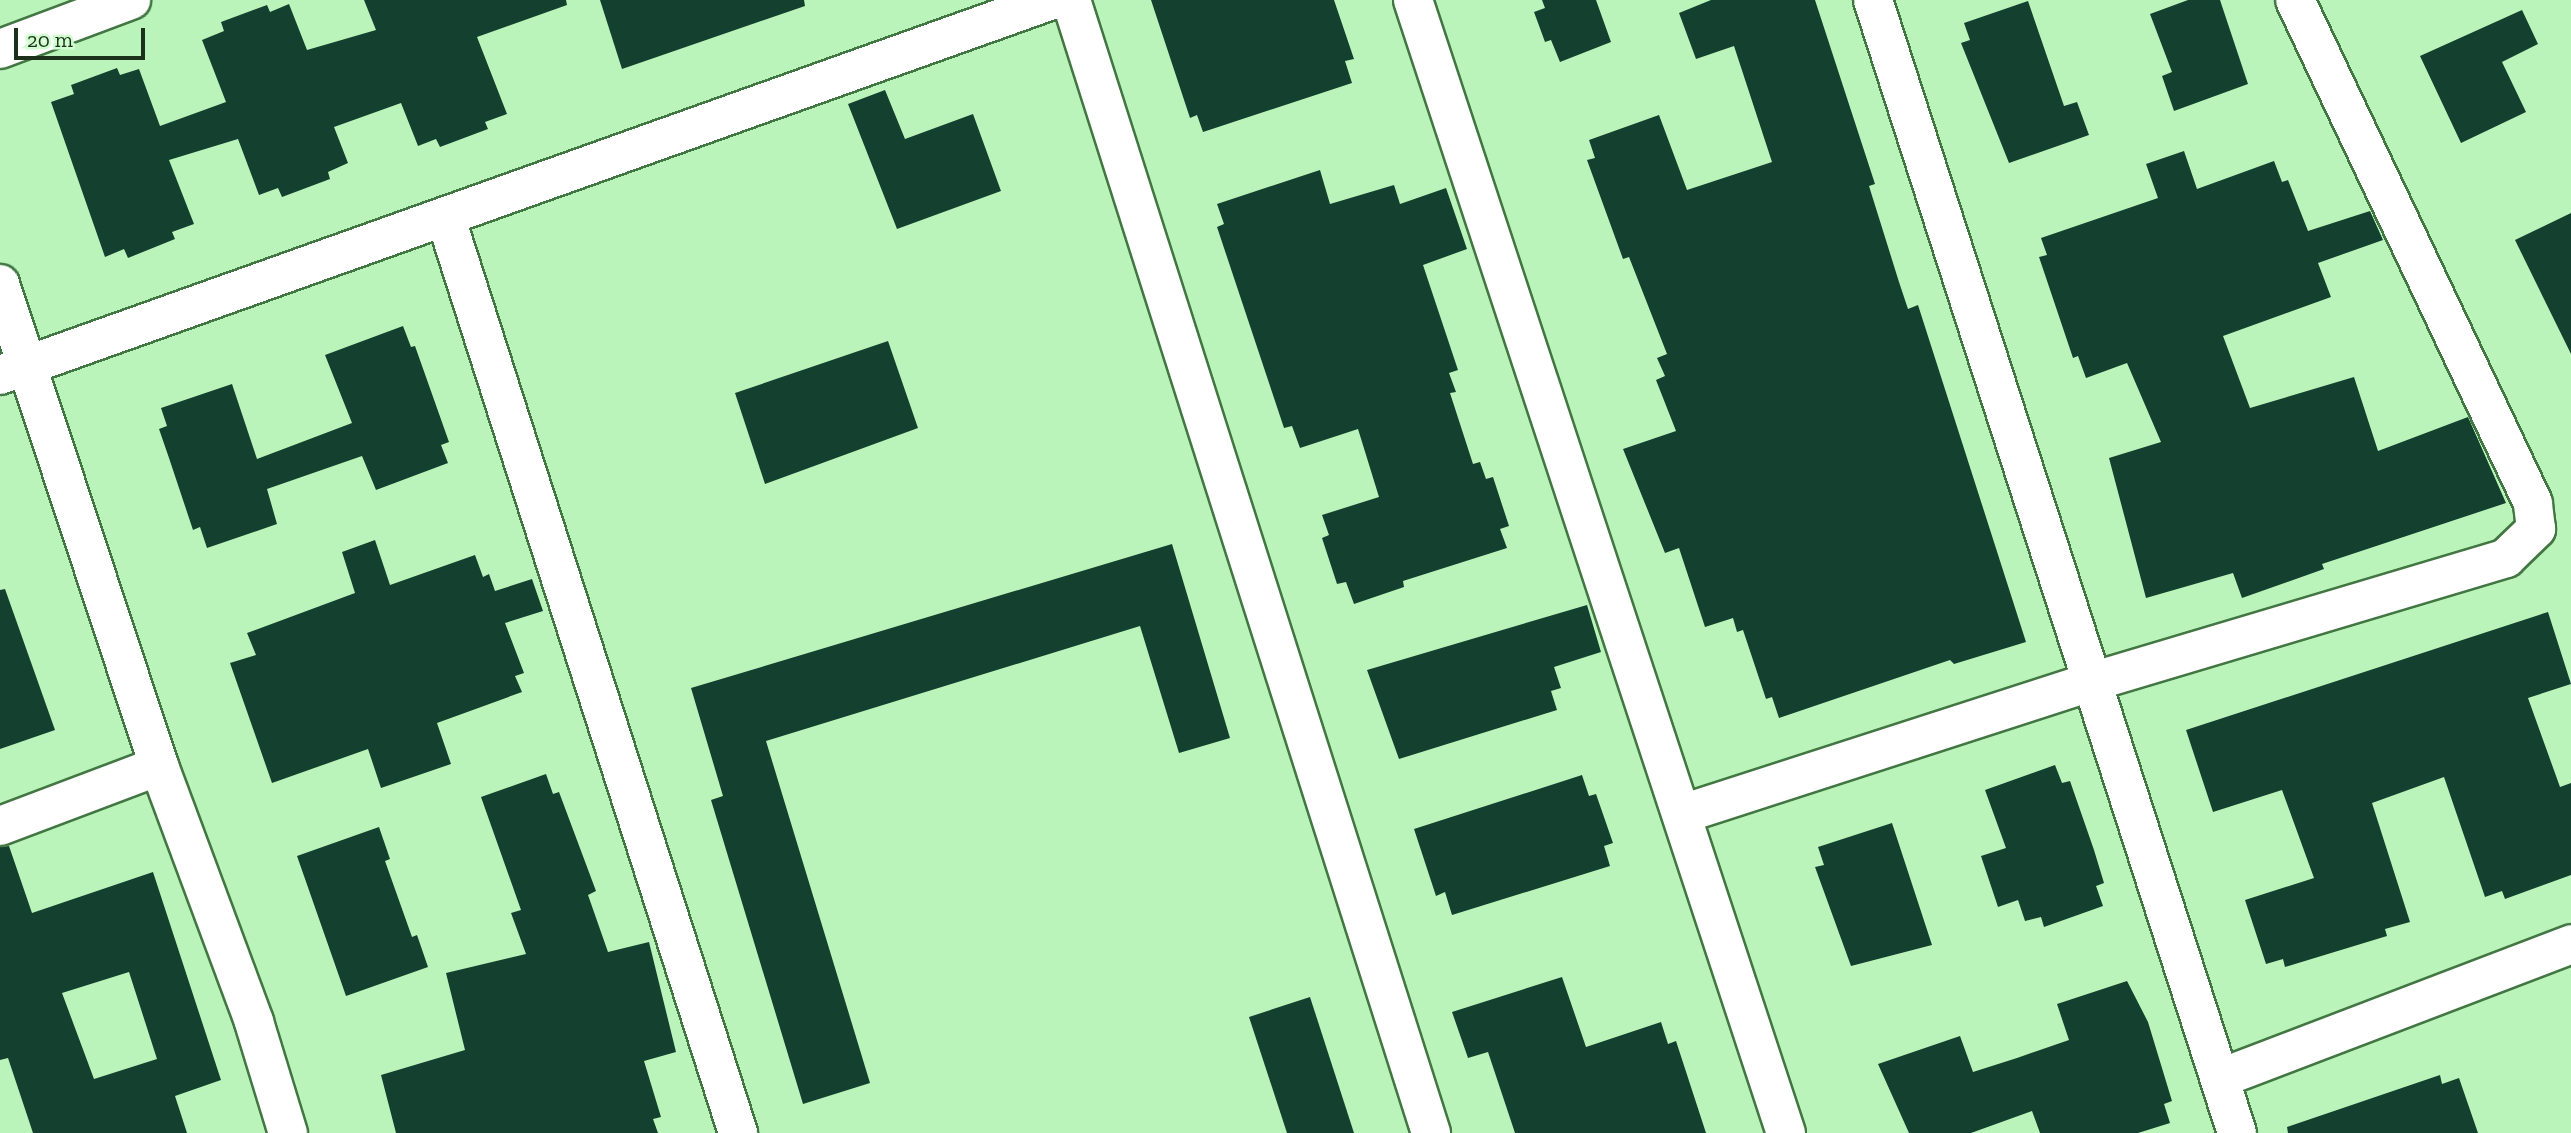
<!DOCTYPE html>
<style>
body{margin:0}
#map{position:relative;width:2571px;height:1133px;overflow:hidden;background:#bbf4ba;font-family:"Zilla Slab",serif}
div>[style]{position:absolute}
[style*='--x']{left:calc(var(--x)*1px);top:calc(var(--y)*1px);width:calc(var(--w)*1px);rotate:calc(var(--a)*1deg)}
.building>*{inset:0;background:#14412f}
.roads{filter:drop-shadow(2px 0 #427643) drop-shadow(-2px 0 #427643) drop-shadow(0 2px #427643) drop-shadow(0 -2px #427643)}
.street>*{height:38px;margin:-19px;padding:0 19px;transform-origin:19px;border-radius:19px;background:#fff}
span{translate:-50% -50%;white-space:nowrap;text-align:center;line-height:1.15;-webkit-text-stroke:7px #d0fecf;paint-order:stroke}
.scale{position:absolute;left:14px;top:28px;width:131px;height:32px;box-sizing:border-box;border:4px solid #1b311b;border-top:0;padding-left:9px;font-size:21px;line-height:24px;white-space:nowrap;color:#1b311b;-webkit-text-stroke:5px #d0fecf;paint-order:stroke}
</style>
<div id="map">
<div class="building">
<i style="clip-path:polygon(364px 0,566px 0,567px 5px,477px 37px,507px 114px,485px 122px,488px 129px,440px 147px,436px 139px,418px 146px,401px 103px,334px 127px,348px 163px,328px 172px,330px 179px,282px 197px,278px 188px,259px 195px,238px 139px,169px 160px,194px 224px,172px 232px,175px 239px,128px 258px,124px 249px,105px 257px,51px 102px,74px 94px,71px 85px,117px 68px,120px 75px,139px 69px,160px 126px,226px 102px,202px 40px,224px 31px,221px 22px,267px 5px,270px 12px,289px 4px,307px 50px,376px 30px)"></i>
<i style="clip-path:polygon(600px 0,804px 0,805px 6px,622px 69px)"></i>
<i style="clip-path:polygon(1151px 0,1334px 0,1354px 59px,1345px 61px,1352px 83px,1203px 132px,1197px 115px,1190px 118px)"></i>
<i style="clip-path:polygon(1542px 0,1596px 0,1611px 42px,1560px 62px,1551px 40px,1545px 42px,1534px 12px,1545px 8px)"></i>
<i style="clip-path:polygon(1711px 0,1815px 0,1875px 184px,1869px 186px,1899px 282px,1908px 309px,1918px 305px,2026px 642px,1954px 664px,1950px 660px,1779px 718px,1772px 697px,1766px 699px,1743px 630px,1737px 632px,1733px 618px,1705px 627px,1679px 548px,1665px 553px,1623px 449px,1676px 431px,1656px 380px,1665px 376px,1657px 358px,1667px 354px,1629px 257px,1623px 259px,1587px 160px,1595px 158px,1589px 140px,1659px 115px,1687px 190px,1772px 162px,1734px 46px,1696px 59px,1679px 13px)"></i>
<i style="clip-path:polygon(2188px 0,2220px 0,2248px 84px,2174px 111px,2162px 76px,2172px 72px,2150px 14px)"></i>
<i style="clip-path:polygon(2028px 1px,2064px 106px,2077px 102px,2089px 135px,2009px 163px,1961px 43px,1970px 40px,1964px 23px)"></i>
<i style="clip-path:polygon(2522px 10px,2538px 44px,2502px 62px,2526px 112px,2461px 143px,2420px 56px)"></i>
<i style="clip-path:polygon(885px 90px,905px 139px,973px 114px,1001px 191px,897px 229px,848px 104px)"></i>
<i style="clip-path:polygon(2184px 151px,2197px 189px,2274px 161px,2282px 182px,2288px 180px,2308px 231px,2370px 211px,2383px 240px,2318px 263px,2331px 297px,2223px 336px,2250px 408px,2354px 377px,2378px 451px,2468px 417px,2506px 503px,2322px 564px,2324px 569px,2242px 598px,2233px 573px,2146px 598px,2109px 458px,2161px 442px,2127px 363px,2086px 378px,2078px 356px,2073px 358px,2039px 257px,2047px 255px,2041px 238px,2158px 198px,2146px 164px)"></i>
<i style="clip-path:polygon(1320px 170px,1330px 204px,1394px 185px,1400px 204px,1446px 188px,1467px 249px,1423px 265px,1458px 370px,1449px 373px,1456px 392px,1450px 393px,1473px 464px,1480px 462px,1486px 479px,1493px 477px,1509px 526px,1500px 529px,1507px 548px,1403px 581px,1404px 587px,1354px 604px,1346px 582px,1337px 584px,1322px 538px,1329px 535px,1322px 515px,1379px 497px,1358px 429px,1300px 448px,1292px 426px,1284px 428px,1217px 227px,1224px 224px,1217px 204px)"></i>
<i style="clip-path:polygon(2571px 213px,2571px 354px,2515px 240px)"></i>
<i style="clip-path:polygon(403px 326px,411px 347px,415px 346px,449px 442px,441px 445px,448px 463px,376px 490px,362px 456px,267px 489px,277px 524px,207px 548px,200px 527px,193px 530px,169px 458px,159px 429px,167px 426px,161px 408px,232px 384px,257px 459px,352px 423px,325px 355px)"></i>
<i style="clip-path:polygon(888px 341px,918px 428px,765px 484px,735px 393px)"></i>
<i style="clip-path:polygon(375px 540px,390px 585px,475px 555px,483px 577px,489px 574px,495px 591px,532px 579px,543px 611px,505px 623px,524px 673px,515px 676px,522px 692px,437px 723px,451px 764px,381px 788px,368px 749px,272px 783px,230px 663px,256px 655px,247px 633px,355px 593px,342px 552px)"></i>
<i style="clip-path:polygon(1172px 544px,1230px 738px,1179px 753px,1140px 626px,766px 741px,870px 1083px,803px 1104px,711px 800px,723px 796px,691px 688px)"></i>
<i style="clip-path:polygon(5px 589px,55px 730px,0 749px,0 590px)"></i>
<i style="clip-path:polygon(1587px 605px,1601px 652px,1554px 667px,1561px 688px,1551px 691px,1557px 710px,1399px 759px,1367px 670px)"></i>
<i style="clip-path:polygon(2548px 612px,2571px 684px,2528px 698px,2560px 787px,2571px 783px,2571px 875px,2505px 899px,2502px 891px,2485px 897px,2444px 777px,2372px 803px,2410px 922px,2385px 929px,2387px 936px,2285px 967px,2283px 959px,2266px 964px,2245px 900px,2314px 878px,2282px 790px,2213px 812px,2186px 730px)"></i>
<i style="clip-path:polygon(2055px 765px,2062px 783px,2070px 781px,2094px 850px,2104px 883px,2096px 886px,2103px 906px,2044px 927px,2041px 917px,2025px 921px,2018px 900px,1998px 907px,1981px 856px,2006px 848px,1985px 790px)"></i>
<i style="clip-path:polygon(546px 774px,553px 794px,559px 792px,596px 891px,588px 895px,608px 952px,649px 942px,676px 1052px,644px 1061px,661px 1117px,653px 1119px,658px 1133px,396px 1133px,381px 1075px,465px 1050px,446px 973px,526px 954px,511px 913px,521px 910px,481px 797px)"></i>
<i style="clip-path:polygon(1582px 775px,1589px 796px,1596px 794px,1613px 843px,1604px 846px,1610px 866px,1452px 915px,1445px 892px,1436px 896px,1414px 829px)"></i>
<i style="clip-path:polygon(1892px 823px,1932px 945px,1851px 966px,1815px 867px,1824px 865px,1818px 847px)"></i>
<i style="clip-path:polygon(379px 827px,390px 859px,385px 861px,412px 937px,417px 935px,428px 967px,346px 996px,297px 856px)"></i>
<i style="clip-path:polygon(evenodd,9px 846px,32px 913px,153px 872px,221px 1080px,175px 1096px,187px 1133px,33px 1133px,8px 1058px,0 1060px,0 847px,9px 846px,129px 972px,157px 1059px,94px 1079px,62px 993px,129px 972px)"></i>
<i style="clip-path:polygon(1562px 977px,1586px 1047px,1661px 1022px,1668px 1044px,1676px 1041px,1706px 1133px,1515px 1133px,1488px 1052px,1468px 1058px,1452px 1012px)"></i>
<i style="clip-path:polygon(2127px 981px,2148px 1022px,2172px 1101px,2164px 1104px,2170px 1123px,2138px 1133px,2040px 1133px,2032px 1111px,1971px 1133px,1909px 1133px,1878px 1064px,1960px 1036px,1973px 1072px,2017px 1058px,2069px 1040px,2057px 1004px)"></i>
<i style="clip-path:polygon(1310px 997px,1354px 1133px,1287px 1133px,1249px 1017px)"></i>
<i style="clip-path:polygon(2440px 1075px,2442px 1084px,2459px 1078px,2478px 1133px,2288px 1133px,2287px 1127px)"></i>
</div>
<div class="roads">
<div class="street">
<i style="--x:1071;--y:0;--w:1189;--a:72.37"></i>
<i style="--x:1413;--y:0;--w:1193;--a:71.78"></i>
<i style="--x:1873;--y:0;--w:1190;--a:72.19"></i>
<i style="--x:0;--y:49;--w:140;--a:-20.5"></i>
<i style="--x:446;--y:219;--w:960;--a:72.28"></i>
<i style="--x:0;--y:284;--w:508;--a:71.74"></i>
<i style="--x:159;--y:766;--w:273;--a:69.6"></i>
<i style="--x:254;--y:1022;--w:116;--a:73"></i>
<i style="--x:0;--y:375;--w:1117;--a:-19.62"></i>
<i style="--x:1682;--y:814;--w:430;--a:-17.9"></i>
<i style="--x:2091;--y:682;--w:433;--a:-16.6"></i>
<i style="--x:2506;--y:558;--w:42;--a:-44"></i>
<i style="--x:2536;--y:529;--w:26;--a:-97"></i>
<i style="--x:2533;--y:503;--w:556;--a:-115.32"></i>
<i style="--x:0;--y:826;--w:170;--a:-20.7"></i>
<i style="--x:2221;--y:1078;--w:375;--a:-20.9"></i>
</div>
</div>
<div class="scale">20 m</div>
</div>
